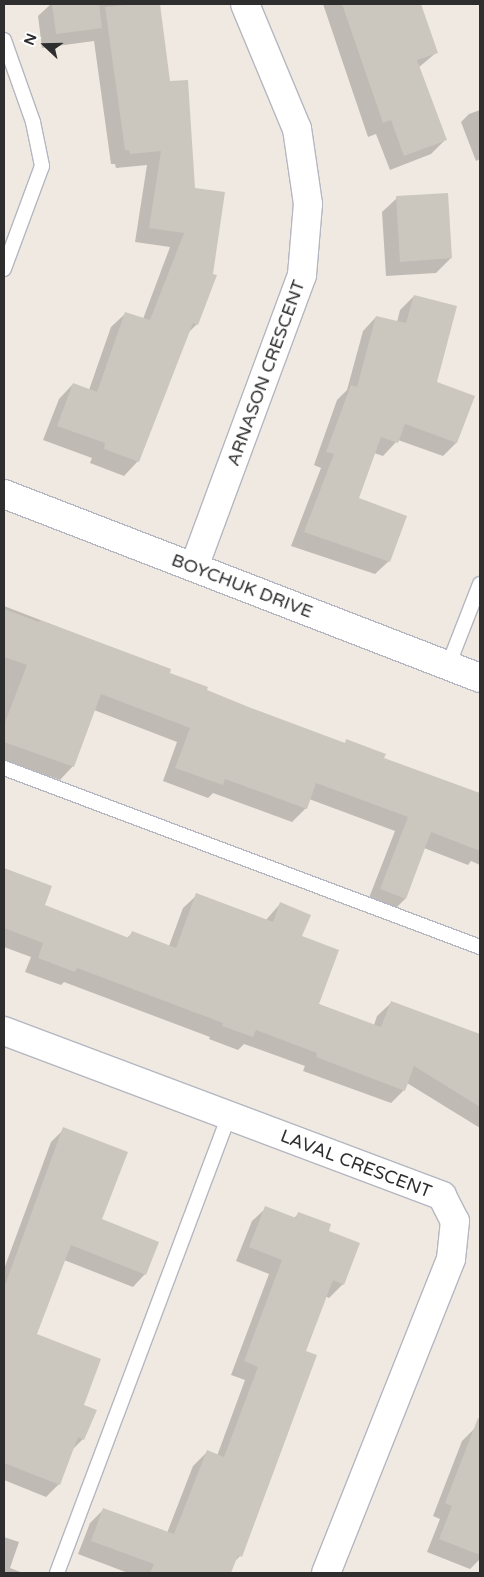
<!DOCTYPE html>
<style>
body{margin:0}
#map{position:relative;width:484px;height:1577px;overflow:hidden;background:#efe9e1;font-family:"Varela Round",sans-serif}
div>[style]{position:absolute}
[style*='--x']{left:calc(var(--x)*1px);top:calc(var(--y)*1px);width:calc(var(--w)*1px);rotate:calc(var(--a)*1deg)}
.shadow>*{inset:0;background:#0003}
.building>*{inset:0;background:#cbc7bf}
.roads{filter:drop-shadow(1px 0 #b4b7c1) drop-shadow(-1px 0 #b4b7c1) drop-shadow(0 1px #b4b7c1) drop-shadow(0 -1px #b4b7c1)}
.service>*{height:14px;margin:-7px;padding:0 7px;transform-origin:7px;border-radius:7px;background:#fff}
.minor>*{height:28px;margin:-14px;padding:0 14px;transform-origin:14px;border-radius:14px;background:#fff}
.tertiary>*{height:28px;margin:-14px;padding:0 14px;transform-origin:14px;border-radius:14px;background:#fff}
span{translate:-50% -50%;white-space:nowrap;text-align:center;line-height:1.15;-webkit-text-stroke:4px #fff;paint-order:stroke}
.street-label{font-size:18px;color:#2e2e2e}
.frame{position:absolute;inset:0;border:5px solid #2e2e2e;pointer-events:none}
.north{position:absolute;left:20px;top:20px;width:50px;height:50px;-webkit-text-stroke:4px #fff;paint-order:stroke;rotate:291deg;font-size:14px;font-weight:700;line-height:20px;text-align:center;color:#2e2e2e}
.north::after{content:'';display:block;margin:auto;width:18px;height:22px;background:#2e2e2e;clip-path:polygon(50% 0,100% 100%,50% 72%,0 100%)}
</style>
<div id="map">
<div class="shadow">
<i style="clip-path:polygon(51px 4px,159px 4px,197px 324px,187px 334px,138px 461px,124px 476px,90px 463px,92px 458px,43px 440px,59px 399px,73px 384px,89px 390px,111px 327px,126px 313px,143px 319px,170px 247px,135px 242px,147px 165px,116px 168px,115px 164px,111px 164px,94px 41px,42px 48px,38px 16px)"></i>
<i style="clip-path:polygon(319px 4px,419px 4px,437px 52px,418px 68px,445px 140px,431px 154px,390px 170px,376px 134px,368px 137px,323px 4px)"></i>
<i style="clip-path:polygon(480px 110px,480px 159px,476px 161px,461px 122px,469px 114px)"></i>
<i style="clip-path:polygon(397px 198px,451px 258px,436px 273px,386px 276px,382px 212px)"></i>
<i style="clip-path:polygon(414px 296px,435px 383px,456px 443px,443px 456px,398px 440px,383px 456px,374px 453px,358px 498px,389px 561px,375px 574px,291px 546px,321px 468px,314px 465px,337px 400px,347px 390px,363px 331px,376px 317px,397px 322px,400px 310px)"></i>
<i style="clip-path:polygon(4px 606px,170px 670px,168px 673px,205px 691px,344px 744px,347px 741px,383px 759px,480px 795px,480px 865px,471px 861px,468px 865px,424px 848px,405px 899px,392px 912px,367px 903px,395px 831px,309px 799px,306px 808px,292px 822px,213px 793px,208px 798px,163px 781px,177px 742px,94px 710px,73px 766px,60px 780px,4px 760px)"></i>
<i style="clip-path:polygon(4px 869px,50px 887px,43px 906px,127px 938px,132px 933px,169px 946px,183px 908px,197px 895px,266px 920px,280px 904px,301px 937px,318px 1004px,374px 1025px,377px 1016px,391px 1003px,480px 1035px,480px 1128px,407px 1083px,404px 1090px,391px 1103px,303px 1071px,305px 1066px,244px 1044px,238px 1050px,209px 1039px,210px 1037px,64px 982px,61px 985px,25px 972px,31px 957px,4px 947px)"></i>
<i style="clip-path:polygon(64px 1129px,101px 1220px,145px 1274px,133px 1287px,64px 1260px,35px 1334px,82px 1405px,83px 1439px,72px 1450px,59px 1484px,46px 1497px,4px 1480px,4px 1269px,51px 1142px)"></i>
<i style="clip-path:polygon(266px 1208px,293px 1219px,299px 1213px,327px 1231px,343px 1284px,329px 1298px,325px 1296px,304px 1351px,240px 1556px,233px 1563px,230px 1573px,128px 1573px,78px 1554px,90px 1523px,104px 1509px,167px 1533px,193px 1466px,207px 1452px,217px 1456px,245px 1380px,231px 1375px,269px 1274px,236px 1261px,252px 1221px)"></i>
<i style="clip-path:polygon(475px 1428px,480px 1430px,480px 1559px,470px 1569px,427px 1552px,440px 1519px,433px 1516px,462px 1441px)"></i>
<i style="clip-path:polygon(4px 1537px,19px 1542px,10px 1568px,23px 1573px,4px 1573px)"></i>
</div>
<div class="building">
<i style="clip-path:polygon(52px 4px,99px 4px,102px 28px,56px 34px)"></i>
<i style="clip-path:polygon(134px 4px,160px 4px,170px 81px,188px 80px,195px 188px,225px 192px,213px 274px,217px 275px,198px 325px,193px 323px,139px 462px,104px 449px,105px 443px,57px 426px,73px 383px,97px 392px,125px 312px,150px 320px,184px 233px,149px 228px,161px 151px,130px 154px,129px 150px,125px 150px,105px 7px)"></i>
<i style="clip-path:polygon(342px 4px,421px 4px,438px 53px,417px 60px,447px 140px,404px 156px,391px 120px,383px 123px)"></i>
<i style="clip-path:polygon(448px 193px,452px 258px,400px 262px,396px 196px)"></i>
<i style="clip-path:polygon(414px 295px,457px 306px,437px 382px,475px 396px,457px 443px,405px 424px,398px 443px,381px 437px,359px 498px,407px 516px,390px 562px,304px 532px,334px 454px,326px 452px,351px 385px,357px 387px,376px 316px,406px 323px)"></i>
<i style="clip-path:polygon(4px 609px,39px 622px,40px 620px,171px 669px,170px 673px,208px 687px,207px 690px,251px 708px,345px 743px,346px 739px,386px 754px,384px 758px,480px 793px,480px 851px,431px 832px,406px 899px,380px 889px,408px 817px,316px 783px,307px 809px,225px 779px,223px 785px,175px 768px,190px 728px,101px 694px,74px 767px,4px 742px,4px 725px,27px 665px,4px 657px)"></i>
<i style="clip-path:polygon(4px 868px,52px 886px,45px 905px,129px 938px,132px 931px,176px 948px,196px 893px,273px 922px,280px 902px,311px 915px,302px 936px,339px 950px,319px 1004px,381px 1027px,391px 1001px,480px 1034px,480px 1107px,414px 1066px,405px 1091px,316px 1057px,317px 1053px,256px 1030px,253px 1037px,222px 1026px,223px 1023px,77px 968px,75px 972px,38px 958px,43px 943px,4px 928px)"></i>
<i style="clip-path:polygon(63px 1127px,128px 1152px,102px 1219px,159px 1242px,146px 1275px,71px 1245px,37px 1334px,101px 1359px,84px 1405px,97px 1410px,84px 1440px,78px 1437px,60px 1485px,4px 1463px,4px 1288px)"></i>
<i style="clip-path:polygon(265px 1206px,296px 1218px,298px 1212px,331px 1224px,329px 1231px,360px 1243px,344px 1285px,333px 1280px,306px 1351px,317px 1355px,242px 1557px,238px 1555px,231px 1573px,150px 1573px,154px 1564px,91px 1541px,103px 1508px,174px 1534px,207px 1450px,224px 1457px,258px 1367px,244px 1361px,282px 1260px,249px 1247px)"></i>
<i style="clip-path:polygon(478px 1418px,480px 1419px,480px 1555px,439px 1539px,452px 1506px,445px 1503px)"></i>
</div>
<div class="roads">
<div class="service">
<i style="--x:4;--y:40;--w:87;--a:70.5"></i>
<i style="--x:33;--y:122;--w:45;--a:78.4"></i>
<i style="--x:42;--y:166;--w:110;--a:110.3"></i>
<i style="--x:448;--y:666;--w:88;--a:-68.7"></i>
<i style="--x:4;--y:768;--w:509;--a:20.61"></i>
<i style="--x:57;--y:1573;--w:488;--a:-69.4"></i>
</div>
<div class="minor">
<i style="--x:194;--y:567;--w:311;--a:-69.7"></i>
<i style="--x:302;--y:275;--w:71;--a:-85.2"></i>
<i style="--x:308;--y:204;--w:76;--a:-98.3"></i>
<i style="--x:297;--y:129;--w:135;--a:-112.6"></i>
<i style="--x:4;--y:1031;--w:468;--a:20.6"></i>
<i style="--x:442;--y:1196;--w:28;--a:63"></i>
<i style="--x:455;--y:1221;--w:38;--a:96"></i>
<i style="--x:451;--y:1259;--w:338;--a:111.7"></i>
</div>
<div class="tertiary">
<i style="--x:4;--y:494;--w:510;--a:21.13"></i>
</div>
</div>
<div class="street-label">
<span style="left:266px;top:373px;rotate:-70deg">ARNASON CRESCENT</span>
<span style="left:242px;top:586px;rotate:21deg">BOYCHUK DRIVE</span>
<span style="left:356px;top:1164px;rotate:21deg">LAVAL CRESCENT</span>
</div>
<div class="frame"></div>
<div class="north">N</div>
</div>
